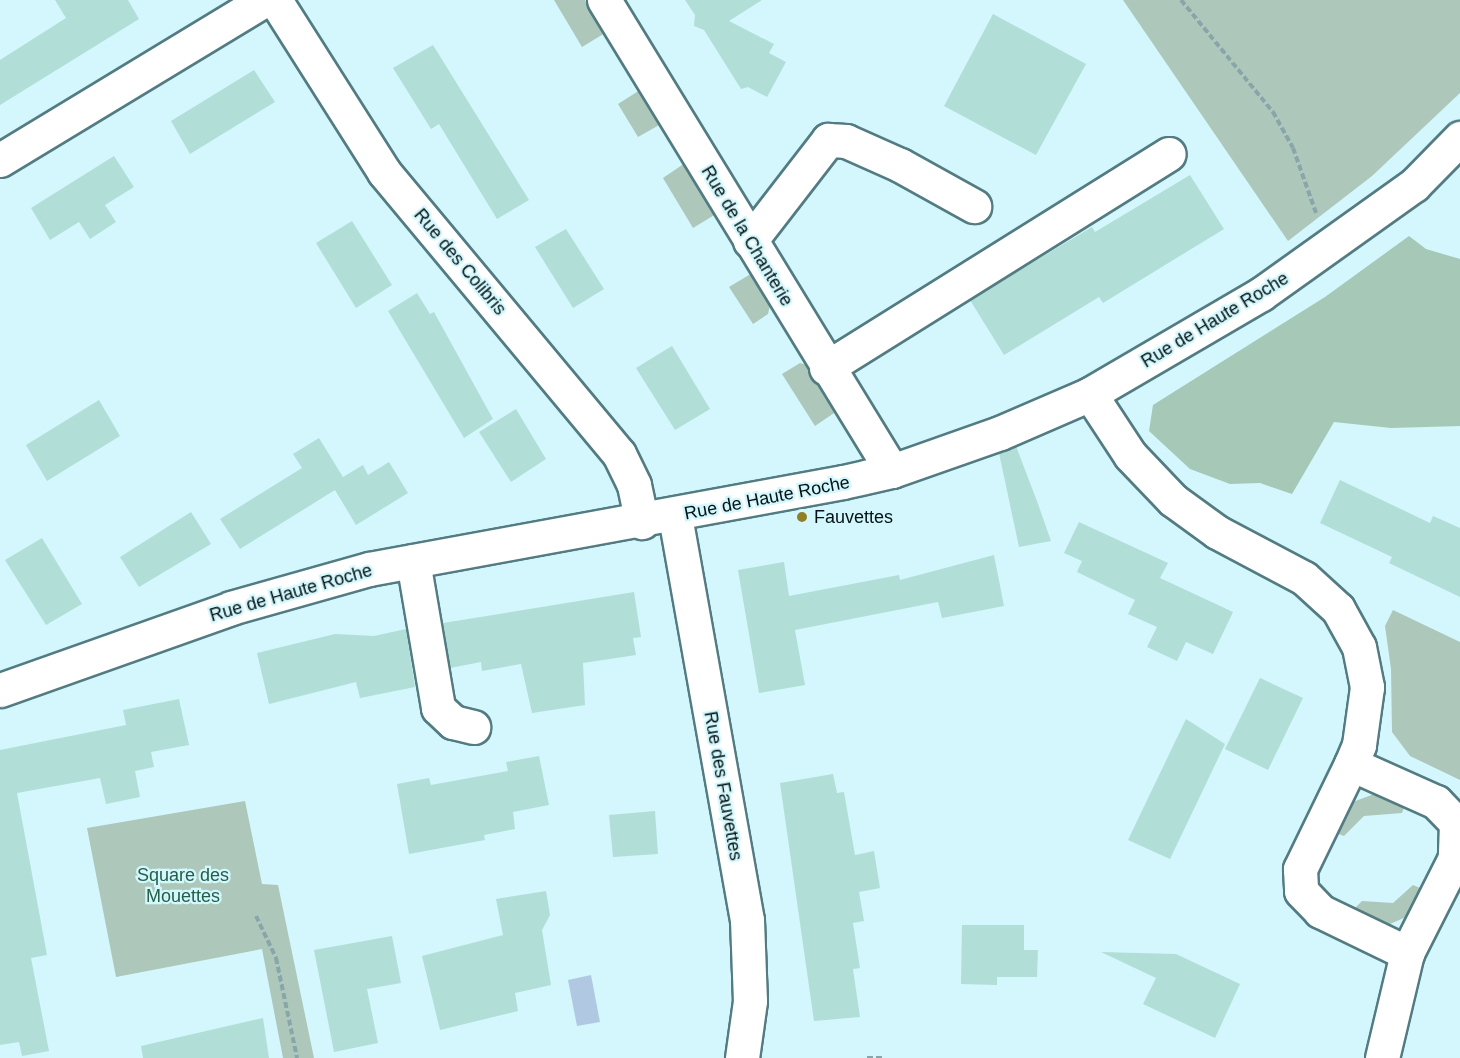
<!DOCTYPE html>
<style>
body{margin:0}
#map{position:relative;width:1460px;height:1058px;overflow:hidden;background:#d3f7fc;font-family:Arial,sans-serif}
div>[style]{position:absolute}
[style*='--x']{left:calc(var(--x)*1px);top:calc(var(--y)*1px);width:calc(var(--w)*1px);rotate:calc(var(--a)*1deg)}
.green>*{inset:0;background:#adc8ba}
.forest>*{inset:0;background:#a5c8b7}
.water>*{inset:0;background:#b0c8e1}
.building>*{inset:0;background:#b2ded8}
.path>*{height:4px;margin-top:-2px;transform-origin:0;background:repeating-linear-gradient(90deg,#88a5a9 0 6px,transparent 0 9px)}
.roads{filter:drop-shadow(2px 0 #537c82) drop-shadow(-2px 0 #537c82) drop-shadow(0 2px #537c82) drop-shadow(0 -2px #537c82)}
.minor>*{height:33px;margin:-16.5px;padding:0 16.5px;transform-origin:16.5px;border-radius:16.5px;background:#fff}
.dots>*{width:16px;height:16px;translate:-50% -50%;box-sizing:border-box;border:3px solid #d3f7fc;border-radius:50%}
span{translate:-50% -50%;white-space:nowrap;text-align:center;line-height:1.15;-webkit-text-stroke:4.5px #d3f7fc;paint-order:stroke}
.street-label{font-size:18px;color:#031214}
.poi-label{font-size:18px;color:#031214}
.left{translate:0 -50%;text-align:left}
.park-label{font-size:18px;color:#235f47}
</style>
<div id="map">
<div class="green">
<i style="clip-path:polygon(554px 0,585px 0,605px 33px,582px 47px)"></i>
<i style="clip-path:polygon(1123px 0,1460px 0,1460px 93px,1372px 176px,1288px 241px)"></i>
<i style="clip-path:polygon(640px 90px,661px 124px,638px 137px,618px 104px)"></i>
<i style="clip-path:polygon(685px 163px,716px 214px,693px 228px,663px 178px)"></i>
<i style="clip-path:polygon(754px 272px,771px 301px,768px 314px,753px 324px,729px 287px)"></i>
<i style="clip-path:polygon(800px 363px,810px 366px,837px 411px,815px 426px,782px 374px)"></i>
<i style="clip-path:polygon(1393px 610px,1460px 642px,1460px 780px,1410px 756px,1392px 732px,1391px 669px,1385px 626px)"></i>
<i style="clip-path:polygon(1377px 793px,1405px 805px,1402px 813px,1364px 816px,1344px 836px,1333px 832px,1350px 803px)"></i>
<i style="clip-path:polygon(245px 801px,262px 884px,278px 885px,314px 1058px,283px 1058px,262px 949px,116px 977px,87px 828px)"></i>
<i style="clip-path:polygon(1413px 885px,1425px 890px,1418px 903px,1406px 917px,1390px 924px,1378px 925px,1351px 912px,1362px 901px,1393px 903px)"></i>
</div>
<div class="forest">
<i style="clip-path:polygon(1409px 236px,1426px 249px,1460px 259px,1460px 426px,1391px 428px,1334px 422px,1292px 494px,1260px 483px,1230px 484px,1190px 469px,1149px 431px,1153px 405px,1325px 297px)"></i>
</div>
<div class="water">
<i style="clip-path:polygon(591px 975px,600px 1022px,577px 1026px,568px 980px)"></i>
</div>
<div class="building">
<i style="clip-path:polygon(55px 0,128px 0,139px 19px,0 105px,0 60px,66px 18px)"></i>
<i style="clip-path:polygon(685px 0,762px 0,729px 21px,774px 44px,769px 53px,786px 62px,767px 97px,748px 87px,741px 89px,704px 30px,694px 26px,695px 15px)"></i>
<i style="clip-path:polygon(993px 14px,1086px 64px,1036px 155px,944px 106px)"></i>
<i style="clip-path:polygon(433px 45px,529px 200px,497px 219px,439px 124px,431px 129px,393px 68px)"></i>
<i style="clip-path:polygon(254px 70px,275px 102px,190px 154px,171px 121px)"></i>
<i style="clip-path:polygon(114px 156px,134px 187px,105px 205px,116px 222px,90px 239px,79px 222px,50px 240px,31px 208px)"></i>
<i style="clip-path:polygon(1190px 175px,1224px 229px,1103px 303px,1099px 297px,1004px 355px,970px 300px,1092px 227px,1095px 232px)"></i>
<i style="clip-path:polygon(352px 221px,392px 285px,356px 308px,316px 243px)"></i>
<i style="clip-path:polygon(566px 229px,604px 289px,573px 308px,535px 247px)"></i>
<i style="clip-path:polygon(417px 293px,430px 314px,434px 312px,493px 419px,464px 438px,388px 311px)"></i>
<i style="clip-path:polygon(672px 346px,710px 409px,675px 430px,636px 368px)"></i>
<i style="clip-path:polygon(99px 400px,120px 436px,47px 481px,26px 445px)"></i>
<i style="clip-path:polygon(516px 409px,546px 459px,511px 482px,479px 432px)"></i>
<i style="clip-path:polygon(319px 438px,343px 477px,363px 465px,368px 475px,389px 462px,408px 493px,356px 525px,335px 490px,240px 549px,220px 519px,302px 468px,293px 454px)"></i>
<i style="clip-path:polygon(1016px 446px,1038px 504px,1051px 541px,1019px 547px,999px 453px)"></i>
<i style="clip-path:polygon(1340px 480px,1430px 523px,1433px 516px,1460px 528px,1460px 597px,1389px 563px,1392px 557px,1320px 523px)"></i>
<i style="clip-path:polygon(191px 512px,211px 544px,139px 587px,120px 557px)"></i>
<i style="clip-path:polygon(1079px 522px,1168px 563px,1160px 578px,1233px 612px,1213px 654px,1186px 642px,1177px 661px,1147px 647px,1157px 627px,1128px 614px,1135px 600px,1077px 572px,1082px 561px,1064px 553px)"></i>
<i style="clip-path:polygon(42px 538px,82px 604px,46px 625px,5px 560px)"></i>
<i style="clip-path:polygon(994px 555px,1004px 606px,942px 618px,938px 602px,795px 630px,805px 685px,759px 693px,738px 570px,784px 562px,789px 596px,899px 575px,900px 580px)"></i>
<i style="clip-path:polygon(634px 592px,641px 637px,633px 638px,636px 655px,583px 663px,585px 705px,532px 713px,521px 664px,482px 671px,481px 662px,450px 668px,443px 623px)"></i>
<i style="clip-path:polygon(406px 629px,415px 687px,360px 698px,356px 682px,269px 704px,257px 653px,335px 634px,374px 636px)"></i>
<i style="clip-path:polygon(1260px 678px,1303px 698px,1268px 770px,1225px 749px)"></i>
<i style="clip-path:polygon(179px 699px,189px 745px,151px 752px,154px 767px,135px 771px,140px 797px,106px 804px,100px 778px,17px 793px,47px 955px,31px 958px,49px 1051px,22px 1056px,19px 1042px,0 1045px,0 750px,126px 725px,123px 710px)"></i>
<i style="clip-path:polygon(1186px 719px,1225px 744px,1170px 859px,1128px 840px)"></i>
<i style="clip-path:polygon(539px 756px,549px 805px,513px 812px,515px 829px,484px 835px,485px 840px,409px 854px,397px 784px,429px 778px,431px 785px,508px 771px,506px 762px)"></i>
<i style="clip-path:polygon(833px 774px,837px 793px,844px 792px,855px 855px,874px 851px,880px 888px,859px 892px,864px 921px,853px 923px,860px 968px,853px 969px,860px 1017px,814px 1021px,780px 783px)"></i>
<i style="clip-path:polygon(655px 811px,658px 854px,613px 857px,609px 815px)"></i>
<i style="clip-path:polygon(546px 891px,550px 915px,542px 930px,551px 985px,515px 993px,518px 1011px,440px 1030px,422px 956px,503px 935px,496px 899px)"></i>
<i style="clip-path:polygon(962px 925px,1024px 925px,1024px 950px,1038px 950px,1037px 977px,997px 977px,997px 985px,961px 984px)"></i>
<i style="clip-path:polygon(392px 936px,401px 983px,367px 989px,378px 1043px,334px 1052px,314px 950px)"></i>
<i style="clip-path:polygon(1101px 952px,1176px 954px,1240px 984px,1215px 1038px,1143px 1004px,1156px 978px)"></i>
<i style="clip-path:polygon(263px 1018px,269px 1058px,143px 1058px,141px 1046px)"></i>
</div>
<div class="path">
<i style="--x:1181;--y:0;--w:145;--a:50.6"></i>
<i style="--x:1273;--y:112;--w:41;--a:60.9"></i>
<i style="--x:1293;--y:148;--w:69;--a:70.5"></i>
<i style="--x:256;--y:916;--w:47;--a:64.5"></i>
<i style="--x:276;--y:958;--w:102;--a:78.1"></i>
<i style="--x:867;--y:1058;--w:15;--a:0"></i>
</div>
<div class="roads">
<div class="minor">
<i style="--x:275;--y:0;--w:204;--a:57.6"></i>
<i style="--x:384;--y:172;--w:367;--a:50.2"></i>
<i style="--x:619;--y:454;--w:34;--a:64"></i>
<i style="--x:634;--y:485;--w:38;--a:78"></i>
<i style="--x:604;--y:0;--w:552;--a:58.56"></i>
<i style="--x:0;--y:160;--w:309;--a:-31.2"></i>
<i style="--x:750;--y:241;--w:128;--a:-52.3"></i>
<i style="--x:828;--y:140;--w:18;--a:3"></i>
<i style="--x:846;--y:141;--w:59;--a:24"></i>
<i style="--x:900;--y:165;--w:85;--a:29"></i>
<i style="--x:826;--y:368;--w:404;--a:-32"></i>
<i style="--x:1090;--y:394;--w:73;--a:56.7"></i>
<i style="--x:1130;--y:455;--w:62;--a:46.3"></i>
<i style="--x:1173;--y:500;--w:54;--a:36"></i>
<i style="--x:1217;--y:532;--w:98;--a:27.9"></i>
<i style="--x:1304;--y:578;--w:46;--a:42.4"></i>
<i style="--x:1338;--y:609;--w:43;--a:61.1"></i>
<i style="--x:1359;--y:647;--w:41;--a:78.7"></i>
<i style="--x:1367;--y:687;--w:59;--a:97.9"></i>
<i style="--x:1359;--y:745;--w:21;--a:113"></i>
<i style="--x:1351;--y:764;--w:93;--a:24.1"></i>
<i style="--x:1436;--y:802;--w:29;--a:46"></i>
<i style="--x:1456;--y:823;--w:35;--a:92"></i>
<i style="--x:1455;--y:858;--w:106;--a:116.8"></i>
<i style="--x:1407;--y:953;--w:108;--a:103.4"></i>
<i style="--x:675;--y:516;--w:410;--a:79.9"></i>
<i style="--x:747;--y:920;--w:81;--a:87.9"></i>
<i style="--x:750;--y:1001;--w:58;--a:98"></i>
<i style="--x:413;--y:561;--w:149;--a:80.3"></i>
<i style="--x:438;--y:708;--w:21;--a:43"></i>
<i style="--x:453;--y:722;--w:21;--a:14"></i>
<i style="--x:0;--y:690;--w:245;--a:-19.5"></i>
<i style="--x:231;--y:608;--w:143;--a:-15.8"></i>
<i style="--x:369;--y:569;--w:482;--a:-10.4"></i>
<i style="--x:843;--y:482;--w:50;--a:-12.7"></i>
<i style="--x:892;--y:471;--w:114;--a:-19.4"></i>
<i style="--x:1000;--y:433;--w:98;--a:-23.4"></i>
<i style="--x:1090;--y:394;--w:198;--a:-30.3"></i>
<i style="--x:1261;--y:294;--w:188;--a:-35.5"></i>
<i style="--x:1414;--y:185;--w:66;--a:-45.6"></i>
<i style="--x:1351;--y:764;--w:117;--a:115.9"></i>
<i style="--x:1300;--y:869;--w:22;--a:87"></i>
<i style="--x:1301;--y:891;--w:28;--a:46"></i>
<i style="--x:1320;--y:911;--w:97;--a:25.8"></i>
</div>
</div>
<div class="dots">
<i style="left:802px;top:517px;background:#8f7f26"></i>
</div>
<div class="street-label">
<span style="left:747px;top:236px;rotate:59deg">Rue de la Chanterie</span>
<span style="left:460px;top:262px;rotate:50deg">Rue des Colibris</span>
<span style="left:1215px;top:320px;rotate:-31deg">Rue de Haute Roche</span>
<span style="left:767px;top:498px;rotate:-11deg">Rue de Haute Roche</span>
<span style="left:291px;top:593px;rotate:-16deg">Rue de Haute Roche</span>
<span style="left:723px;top:786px;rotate:80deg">Rue des Fauvettes</span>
</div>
<div class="poi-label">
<span class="left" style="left:814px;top:517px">Fauvettes</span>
</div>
<div class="park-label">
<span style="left:183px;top:886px">Square des<br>Mouettes</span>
</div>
</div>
